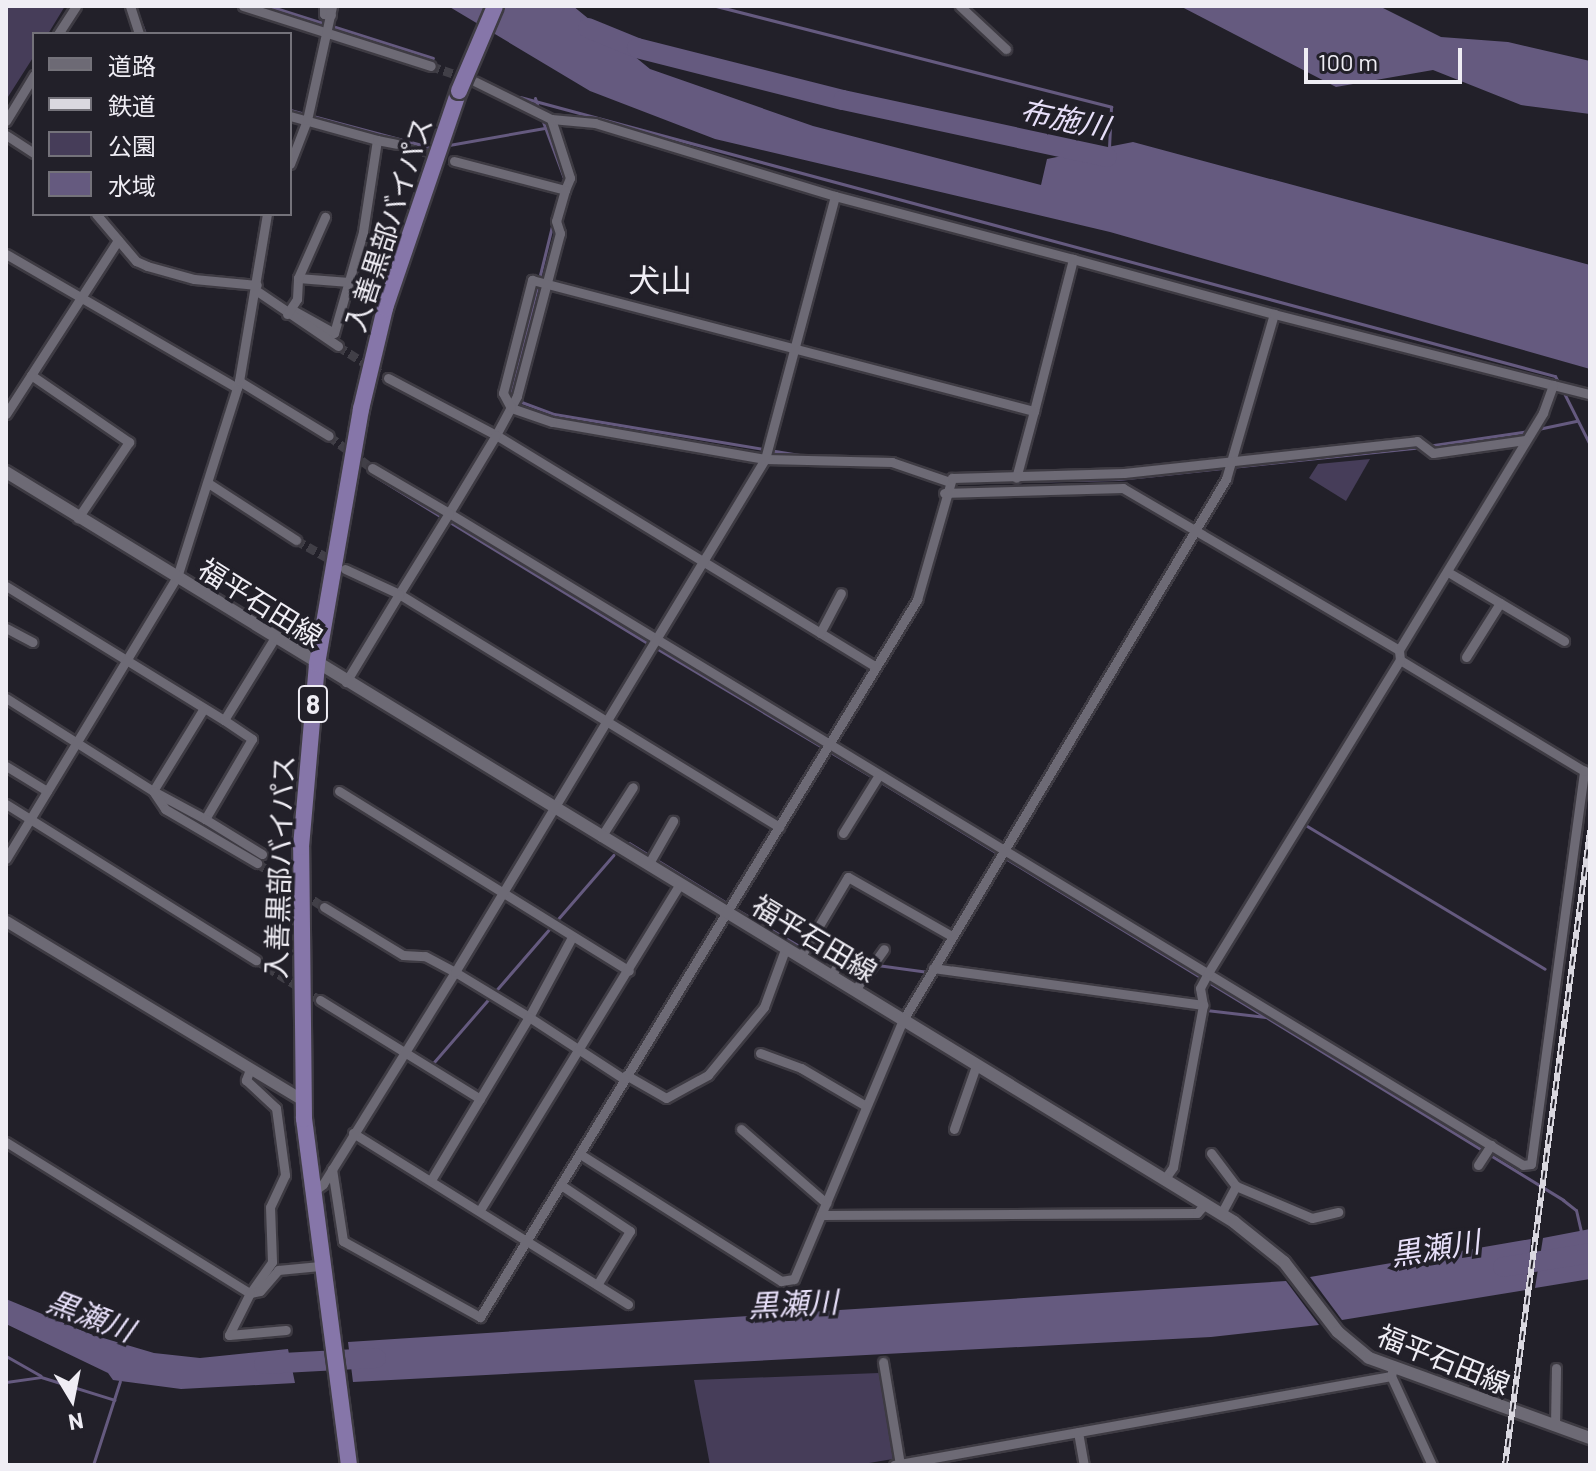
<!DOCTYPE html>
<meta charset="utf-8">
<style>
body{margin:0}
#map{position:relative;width:1596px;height:1471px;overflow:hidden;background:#222029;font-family:Barlow,"Noto Sans JP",sans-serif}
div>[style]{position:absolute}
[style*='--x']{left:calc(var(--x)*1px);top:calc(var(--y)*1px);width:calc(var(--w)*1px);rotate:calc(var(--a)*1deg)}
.green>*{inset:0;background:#463d59}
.water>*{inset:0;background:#655a7f}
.stream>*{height:3px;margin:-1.5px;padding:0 1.5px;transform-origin:1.5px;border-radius:1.5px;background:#655a7f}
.river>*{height:20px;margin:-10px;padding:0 10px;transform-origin:10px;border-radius:10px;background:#655a7f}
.minor-tunnel>*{height:9px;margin-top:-4.5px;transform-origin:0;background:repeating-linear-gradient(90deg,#413f47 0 9px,transparent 0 13.5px)}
.roads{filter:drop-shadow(2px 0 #3e3b43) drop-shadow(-2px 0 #3e3b43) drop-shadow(0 2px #3e3b43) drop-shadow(0 -2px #3e3b43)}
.minor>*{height:9px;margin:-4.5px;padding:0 4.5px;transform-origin:4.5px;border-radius:4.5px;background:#6d6a75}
.tertiary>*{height:11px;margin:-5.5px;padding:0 5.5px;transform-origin:5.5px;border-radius:5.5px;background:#6d6a75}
.secondary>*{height:12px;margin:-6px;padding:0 6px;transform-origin:6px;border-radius:6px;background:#6d6a75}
.trunk>*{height:16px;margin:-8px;padding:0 8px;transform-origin:8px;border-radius:8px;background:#8676a9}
.rail>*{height:6px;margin-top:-3px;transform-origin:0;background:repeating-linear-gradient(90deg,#222029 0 9px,#dad8e0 0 18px);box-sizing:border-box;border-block:2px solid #dad8e0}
.bridges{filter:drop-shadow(2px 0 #3e3b43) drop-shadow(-2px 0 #3e3b43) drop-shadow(0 2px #3e3b43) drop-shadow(0 -2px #3e3b43)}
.trunk-bridge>*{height:16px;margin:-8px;padding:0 8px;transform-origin:8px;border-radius:8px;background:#8676a9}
span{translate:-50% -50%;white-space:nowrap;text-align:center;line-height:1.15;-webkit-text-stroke:7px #222029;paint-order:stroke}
.shield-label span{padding:2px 6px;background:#222029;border:2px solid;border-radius:6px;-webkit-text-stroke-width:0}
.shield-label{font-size:26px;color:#efedf4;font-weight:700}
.street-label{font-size:28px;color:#efedf4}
.water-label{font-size:30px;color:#e7dff9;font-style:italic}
.quarter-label{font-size:32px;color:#efedf4}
.frame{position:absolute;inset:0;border:8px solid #efedf4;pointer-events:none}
.legend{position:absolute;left:32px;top:32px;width:260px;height:184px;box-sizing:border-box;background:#222029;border:2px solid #74727a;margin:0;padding:10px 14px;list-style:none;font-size:24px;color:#efedf4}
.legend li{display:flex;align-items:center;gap:16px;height:40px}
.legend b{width:40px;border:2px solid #74727a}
.north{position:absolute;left:32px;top:1359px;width:80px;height:80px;-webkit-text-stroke:6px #222029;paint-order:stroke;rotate:170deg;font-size:22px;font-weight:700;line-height:32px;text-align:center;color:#efedf4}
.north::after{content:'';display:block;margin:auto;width:28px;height:36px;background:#efedf4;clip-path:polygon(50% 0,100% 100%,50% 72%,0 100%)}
.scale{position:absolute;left:1304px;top:48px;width:158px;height:36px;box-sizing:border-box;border:4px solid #efedf4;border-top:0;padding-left:10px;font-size:24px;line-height:28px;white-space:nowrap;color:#efedf4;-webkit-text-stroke:6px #222029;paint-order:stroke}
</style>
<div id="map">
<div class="green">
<i style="clip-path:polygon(6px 6px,65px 6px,48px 34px,34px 34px,34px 56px,6px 100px)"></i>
<i style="clip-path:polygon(1370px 459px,1346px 501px,1309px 478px,1318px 464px)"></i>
<i style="clip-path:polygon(879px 1373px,893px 1459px,857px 1465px,710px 1465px,694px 1380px)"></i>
</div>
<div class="water">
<i style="clip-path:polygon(448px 6px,573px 6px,650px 69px,813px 126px,1041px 185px,1047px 159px,1133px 142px,1590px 265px,1590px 369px,1110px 232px,715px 139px,590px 91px)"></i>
<i style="clip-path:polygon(1180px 6px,1379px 6px,1441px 37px,1508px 42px,1590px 61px,1590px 114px,1521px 105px,1433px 70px,1336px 87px)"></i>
<i style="clip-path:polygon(1590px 1229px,1590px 1279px,1535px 1288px,1543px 1238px)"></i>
<i style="clip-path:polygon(1531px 1239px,1526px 1290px,1342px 1320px,1310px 1277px)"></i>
<i style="clip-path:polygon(1286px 1281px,1319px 1325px,1211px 1337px,353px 1382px,348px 1342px)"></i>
<i style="clip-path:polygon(6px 1299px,93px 1335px,154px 1353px,200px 1358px,288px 1349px,295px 1383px,181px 1389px,113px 1380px,108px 1373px,6px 1324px)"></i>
</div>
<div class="stream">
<i style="--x:269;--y:6;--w:172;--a:17.6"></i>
<i style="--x:716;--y:6;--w:408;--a:14.3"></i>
<i style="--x:1111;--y:107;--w:41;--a:92.8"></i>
<i style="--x:136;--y:10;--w:26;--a:69"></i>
<i style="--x:520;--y:97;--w:1072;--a:15.09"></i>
<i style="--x:1555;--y:376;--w:9;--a:63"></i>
<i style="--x:535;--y:98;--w:10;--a:73"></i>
<i style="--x:290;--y:110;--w:148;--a:14.9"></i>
<i style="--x:542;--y:119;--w:63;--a:69.6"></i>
<i style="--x:564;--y:178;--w:9;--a:103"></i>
<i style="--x:449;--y:145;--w:97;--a:-10.1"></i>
<i style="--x:1563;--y:391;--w:60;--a:63.4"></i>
<i style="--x:510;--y:397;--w:180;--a:-76.2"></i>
<i style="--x:516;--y:400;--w:40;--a:20.2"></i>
<i style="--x:554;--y:414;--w:255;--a:9.5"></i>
<i style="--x:1538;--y:429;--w:40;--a:-12"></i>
<i style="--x:1427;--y:446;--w:104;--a:-8.3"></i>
<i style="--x:921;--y:467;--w:28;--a:21"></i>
<i style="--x:373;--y:475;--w:324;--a:31.5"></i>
<i style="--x:958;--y:482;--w:160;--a:-1.1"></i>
<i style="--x:1118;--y:479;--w:304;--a:-6"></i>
<i style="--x:656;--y:648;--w:252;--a:30.8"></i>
<i style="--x:879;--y:781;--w:452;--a:31.4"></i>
<i style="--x:1302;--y:823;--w:283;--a:31"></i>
<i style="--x:629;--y:843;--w:116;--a:31.6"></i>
<i style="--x:734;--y:908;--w:95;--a:30.3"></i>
<i style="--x:816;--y:956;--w:22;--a:8"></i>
<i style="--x:845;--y:960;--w:24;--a:9"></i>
<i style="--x:877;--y:965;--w:324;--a:7.8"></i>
<i style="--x:1206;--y:1010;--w:60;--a:6.7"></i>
<i style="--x:1266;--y:1017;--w:349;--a:31.6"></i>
<i style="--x:1563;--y:1200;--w:16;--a:38"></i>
<i style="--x:1576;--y:1210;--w:23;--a:77"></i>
<i style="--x:434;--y:1062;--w:274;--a:-49.1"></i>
<i style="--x:6;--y:1356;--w:40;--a:29.7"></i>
<i style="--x:6;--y:1382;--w:35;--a:-8"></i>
<i style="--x:41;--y:1377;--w:77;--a:17.3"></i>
<i style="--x:93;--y:1465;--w:88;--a:-72.2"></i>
</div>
<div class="river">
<i style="--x:588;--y:28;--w:53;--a:22.2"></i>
<i style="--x:637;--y:48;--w:212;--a:14.2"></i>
<i style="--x:843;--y:100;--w:270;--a:12.2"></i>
<i style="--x:1503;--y:1267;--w:88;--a:-9.1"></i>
<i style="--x:264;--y:1364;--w:112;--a:-3.1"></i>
</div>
<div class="minor-tunnel">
<i style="--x:431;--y:66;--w:37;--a:19"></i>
<i style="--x:397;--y:144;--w:59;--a:16.6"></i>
<i style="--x:338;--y:346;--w:59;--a:32.6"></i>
<i style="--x:329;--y:436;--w:54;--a:36.7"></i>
<i style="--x:296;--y:540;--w:45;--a:29.4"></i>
<i style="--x:257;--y:863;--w:80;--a:33.3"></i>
<i style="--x:256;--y:960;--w:75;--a:32"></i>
</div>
<div class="roads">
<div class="minor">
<i style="--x:130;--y:6;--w:29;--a:72"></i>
<i style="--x:243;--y:6;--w:197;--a:17.7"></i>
<i style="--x:324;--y:6;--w:8;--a:90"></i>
<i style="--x:324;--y:14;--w:7;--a:8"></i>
<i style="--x:960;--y:6;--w:63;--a:43.1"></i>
<i style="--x:58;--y:34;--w:33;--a:-57"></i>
<i style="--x:290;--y:116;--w:90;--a:15.4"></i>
<i style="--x:377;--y:140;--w:93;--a:98.7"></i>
<i style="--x:363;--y:232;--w:105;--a:106"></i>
<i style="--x:334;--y:333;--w:49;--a:-150.8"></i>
<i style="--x:551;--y:119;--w:62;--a:72.1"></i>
<i style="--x:570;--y:178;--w:13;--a:113"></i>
<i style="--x:6;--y:121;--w:54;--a:-58.7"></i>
<i style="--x:6;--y:135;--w:33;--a:33"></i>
<i style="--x:377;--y:140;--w:20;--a:11"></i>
<i style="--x:454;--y:161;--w:115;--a:14.6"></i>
<i style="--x:565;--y:190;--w:32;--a:106"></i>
<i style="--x:556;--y:221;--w:13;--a:72"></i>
<i style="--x:560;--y:233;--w:169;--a:104.8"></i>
<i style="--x:517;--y:396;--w:44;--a:118.3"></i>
<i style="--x:496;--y:435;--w:445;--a:31.4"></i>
<i style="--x:290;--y:164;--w:47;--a:-68.9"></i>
<i style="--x:307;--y:120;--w:117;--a:-77.6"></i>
<i style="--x:835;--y:196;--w:246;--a:14.8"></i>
<i style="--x:96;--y:214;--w:62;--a:49.6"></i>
<i style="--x:136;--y:261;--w:12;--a:24"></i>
<i style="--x:147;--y:266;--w:49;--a:15.5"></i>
<i style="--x:194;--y:279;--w:63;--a:5.4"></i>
<i style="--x:6;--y:254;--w:267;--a:30.1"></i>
<i style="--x:298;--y:278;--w:51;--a:4.5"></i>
<i style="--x:257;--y:291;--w:98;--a:34.2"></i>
<i style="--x:287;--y:314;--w:18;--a:-56"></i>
<i style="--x:297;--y:299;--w:21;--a:-87"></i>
<i style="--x:298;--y:278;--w:67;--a:-66.1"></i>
<i style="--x:31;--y:375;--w:119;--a:34.4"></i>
<i style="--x:129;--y:442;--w:92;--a:123.9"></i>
<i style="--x:388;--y:378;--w:122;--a:27.8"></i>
<i style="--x:496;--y:435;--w:91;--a:121.1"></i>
<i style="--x:449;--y:513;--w:1256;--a:31.26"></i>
<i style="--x:1523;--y:1165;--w:8;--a:-7"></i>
<i style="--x:1531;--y:1164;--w:397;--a:-82.3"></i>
<i style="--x:1584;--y:771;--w:215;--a:-148.9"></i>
<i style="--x:1400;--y:660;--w:10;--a:-96"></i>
<i style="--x:1399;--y:650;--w:320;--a:-149.6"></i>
<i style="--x:1123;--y:488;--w:179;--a:178.4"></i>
<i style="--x:239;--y:381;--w:105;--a:31.4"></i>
<i style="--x:1553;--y:385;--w:38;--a:14"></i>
<i style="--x:1034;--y:411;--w:157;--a:-75.6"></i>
<i style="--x:1073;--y:259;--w:208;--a:15.3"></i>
<i style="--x:6;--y:414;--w:207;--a:-57.2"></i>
<i style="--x:372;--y:468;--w:89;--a:30.3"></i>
<i style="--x:449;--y:513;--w:95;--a:121.7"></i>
<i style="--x:399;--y:594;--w:446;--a:31.5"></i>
<i style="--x:950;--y:482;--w:61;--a:-161"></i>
<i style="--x:892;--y:462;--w:127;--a:-178.6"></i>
<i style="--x:765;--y:459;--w:216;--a:-170.1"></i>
<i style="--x:552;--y:422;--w:43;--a:-161.1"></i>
<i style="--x:511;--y:408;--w:17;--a:-118"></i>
<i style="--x:503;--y:393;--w:117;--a:-75.6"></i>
<i style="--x:532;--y:280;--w:519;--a:14.63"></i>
<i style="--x:1034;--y:411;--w:69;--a:105"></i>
<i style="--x:208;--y:483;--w:105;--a:32.9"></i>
<i style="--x:345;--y:569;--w:60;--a:24.8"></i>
<i style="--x:399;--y:594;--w:103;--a:121.1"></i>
<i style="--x:1448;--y:572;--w:135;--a:30.7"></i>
<i style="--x:6;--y:586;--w:256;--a:31.6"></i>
<i style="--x:224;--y:720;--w:34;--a:34"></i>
<i style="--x:252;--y:739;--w:93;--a:120.4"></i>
<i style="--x:205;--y:819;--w:59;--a:-151.7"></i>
<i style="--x:153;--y:791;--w:97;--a:-58.4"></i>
<i style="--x:6;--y:628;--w:30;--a:28"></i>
<i style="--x:820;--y:633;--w:45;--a:-62.3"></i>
<i style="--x:1466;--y:657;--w:64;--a:-57.8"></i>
<i style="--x:6;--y:698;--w:174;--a:32.3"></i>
<i style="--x:153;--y:791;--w:22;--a:56"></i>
<i style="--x:165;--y:809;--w:107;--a:30.4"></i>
<i style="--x:224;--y:720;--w:95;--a:-58.3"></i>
<i style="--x:6;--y:766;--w:48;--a:31.4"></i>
<i style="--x:339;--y:791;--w:341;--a:31.8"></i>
<i style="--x:6;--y:804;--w:295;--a:32"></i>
<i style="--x:205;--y:819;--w:67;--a:31.6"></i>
<i style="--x:843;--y:833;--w:68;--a:-58.2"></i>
<i style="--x:601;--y:837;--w:59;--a:-57.4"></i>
<i style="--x:6;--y:859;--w:330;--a:-58.8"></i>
<i style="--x:177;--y:577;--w:206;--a:-72.4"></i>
<i style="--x:239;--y:381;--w:169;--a:-80.5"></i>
<i style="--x:648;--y:865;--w:51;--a:-60.4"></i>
<i style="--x:324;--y:907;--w:92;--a:31.3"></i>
<i style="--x:403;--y:955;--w:22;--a:3"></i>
<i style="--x:425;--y:956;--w:34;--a:28"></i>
<i style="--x:455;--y:972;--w:87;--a:31.3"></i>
<i style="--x:529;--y:1017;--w:89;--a:-61.7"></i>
<i style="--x:801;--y:956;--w:92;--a:-59.3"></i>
<i style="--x:848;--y:877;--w:120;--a:29.6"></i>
<i style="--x:933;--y:968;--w:273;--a:7.8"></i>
<i style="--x:1203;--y:1005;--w:17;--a:-100"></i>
<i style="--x:1200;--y:988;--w:17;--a:-62"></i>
<i style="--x:1208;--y:973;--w:367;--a:-58.5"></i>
<i style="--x:831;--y:976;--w:26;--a:-59"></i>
<i style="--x:855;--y:990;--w:50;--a:-54.7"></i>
<i style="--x:320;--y:1000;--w:188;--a:31.7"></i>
<i style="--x:760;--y:1053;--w:44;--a:20.1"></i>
<i style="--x:801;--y:1068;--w:75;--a:30.3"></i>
<i style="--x:249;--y:1072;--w:9;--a:111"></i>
<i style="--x:246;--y:1080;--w:41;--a:43"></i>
<i style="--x:276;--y:1108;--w:68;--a:82.3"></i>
<i style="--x:285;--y:1175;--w:35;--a:115"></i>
<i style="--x:270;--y:1207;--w:55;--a:87.9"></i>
<i style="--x:272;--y:1262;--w:38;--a:125"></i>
<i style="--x:250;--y:1293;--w:10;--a:-11"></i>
<i style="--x:260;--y:1291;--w:28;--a:-49"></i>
<i style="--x:278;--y:1270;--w:42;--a:-5.4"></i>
<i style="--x:626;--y:1075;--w:46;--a:29.9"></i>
<i style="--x:666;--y:1098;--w:48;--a:-28.7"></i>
<i style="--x:708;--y:1075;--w:88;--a:-50.5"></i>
<i style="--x:764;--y:1007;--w:64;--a:-69.9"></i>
<i style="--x:741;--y:1129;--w:113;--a:41"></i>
<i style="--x:954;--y:1129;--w:67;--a:-70.8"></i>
<i style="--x:353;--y:1133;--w:324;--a:31.9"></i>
<i style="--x:6;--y:1142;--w:287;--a:31.8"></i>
<i style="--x:250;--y:1293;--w:47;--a:116.6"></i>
<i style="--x:229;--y:1335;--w:57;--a:-5"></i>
<i style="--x:1211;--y:1153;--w:41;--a:52.9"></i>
<i style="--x:580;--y:1154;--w:238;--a:32.3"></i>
<i style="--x:781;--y:1281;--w:13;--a:-9"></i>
<i style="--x:794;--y:1279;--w:281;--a:-67.2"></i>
<i style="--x:903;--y:1020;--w:630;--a:-59.16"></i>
<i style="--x:1226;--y:479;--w:172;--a:-73.8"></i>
<i style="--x:1274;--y:314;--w:288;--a:14.3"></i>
<i style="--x:1553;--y:385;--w:30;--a:110"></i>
<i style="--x:1543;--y:413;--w:277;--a:121.3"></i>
<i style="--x:1478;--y:1165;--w:24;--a:-57"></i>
<i style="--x:332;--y:1169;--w:73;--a:81.3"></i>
<i style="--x:343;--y:1241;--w:157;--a:29"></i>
<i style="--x:480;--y:1317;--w:840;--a:-58.64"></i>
<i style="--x:917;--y:600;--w:127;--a:-74"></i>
<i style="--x:952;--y:478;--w:172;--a:-1.7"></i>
<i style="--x:1124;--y:473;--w:295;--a:-6.2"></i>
<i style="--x:1417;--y:441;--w:20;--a:37"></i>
<i style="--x:1433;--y:453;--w:93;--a:-8"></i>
<i style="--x:431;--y:1180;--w:190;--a:-59"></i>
<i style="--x:529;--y:1017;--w:113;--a:33.1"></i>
<i style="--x:1164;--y:1180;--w:16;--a:-55"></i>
<i style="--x:1173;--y:1167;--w:165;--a:-79.5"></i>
<i style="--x:561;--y:1185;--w:83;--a:33.7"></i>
<i style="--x:630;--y:1231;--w:63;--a:121.4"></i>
<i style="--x:312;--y:1193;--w:14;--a:-39"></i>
<i style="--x:323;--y:1184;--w:250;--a:-58.1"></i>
<i style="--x:455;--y:972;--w:599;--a:-58.86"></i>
<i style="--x:765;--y:459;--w:272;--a:-75.1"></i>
<i style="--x:835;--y:196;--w:251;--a:-163.1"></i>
<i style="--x:595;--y:123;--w:44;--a:-174.8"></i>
<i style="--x:551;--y:119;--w:84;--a:-153.7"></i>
<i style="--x:480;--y:1210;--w:382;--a:-58.5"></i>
<i style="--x:1221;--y:1214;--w:32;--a:-62"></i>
<i style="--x:1236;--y:1186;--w:82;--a:22.8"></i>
<i style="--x:1312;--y:1218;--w:27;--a:-13"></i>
<i style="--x:821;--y:1215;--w:376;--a:-0.3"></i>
<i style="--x:1197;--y:1213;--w:12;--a:-48"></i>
<i style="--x:883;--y:1362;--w:104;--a:80.6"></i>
<i style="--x:1391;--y:1376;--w:98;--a:65.3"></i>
<i style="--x:1555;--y:1426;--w:58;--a:-89"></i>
<i style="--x:1078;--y:1432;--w:34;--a:80"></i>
<i style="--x:894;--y:1465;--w:505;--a:-10.15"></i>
<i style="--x:1391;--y:1376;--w:8;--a:-76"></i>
</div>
<div class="tertiary">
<i style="--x:6;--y:921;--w:347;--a:31.1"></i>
</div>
<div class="secondary">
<i style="--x:6;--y:472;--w:1439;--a:31.41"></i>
<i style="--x:1234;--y:1222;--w:64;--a:38.7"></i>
<i style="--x:1284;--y:1262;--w:88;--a:52.4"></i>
<i style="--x:1338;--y:1332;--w:40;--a:40"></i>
<i style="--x:1369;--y:1358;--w:235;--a:19.9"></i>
</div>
<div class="trunk">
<i style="--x:349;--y:1465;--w:349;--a:-97.4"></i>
<i style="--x:304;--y:1119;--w:272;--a:-90.6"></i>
<i style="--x:301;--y:847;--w:184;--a:-85"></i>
<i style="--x:317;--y:664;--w:259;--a:-80.2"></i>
<i style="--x:361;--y:409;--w:104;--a:-76.6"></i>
<i style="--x:385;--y:308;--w:229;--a:-71.2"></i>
</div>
</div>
<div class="rail">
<i style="--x:1505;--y:1465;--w:640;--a:-82.36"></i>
</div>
<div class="bridges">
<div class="trunk-bridge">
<i style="--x:459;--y:91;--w:92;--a:-67"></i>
</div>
</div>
<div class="shield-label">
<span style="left:313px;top:704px">8</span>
</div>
<div class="street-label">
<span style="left:388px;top:224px;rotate:-72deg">入善黒部バイパス</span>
<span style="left:261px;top:602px;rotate:32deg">福平石田線</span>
<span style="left:279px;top:867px;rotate:-88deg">入善黒部バイパス</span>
<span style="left:815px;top:938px;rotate:31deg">福平石田線</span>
<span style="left:1444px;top:1359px;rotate:22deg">福平石田線</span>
</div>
<div class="water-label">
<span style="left:1065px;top:118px;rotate:12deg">布施川</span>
<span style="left:1435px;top:1247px;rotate:-9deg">黒瀬川</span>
<span style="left:793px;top:1303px;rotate:-3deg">黒瀬川</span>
<span style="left:91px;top:1315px;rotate:21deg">黒瀬川</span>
</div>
<div class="quarter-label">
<span style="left:660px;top:279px">犬山</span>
</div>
<div class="frame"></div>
<ul class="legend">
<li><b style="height:10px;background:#6d6a75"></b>道路</li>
<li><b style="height:10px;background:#dad8e0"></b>鉄道</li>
<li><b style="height:22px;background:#463d59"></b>公園</li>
<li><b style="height:22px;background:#655a7f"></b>水域</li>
</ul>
<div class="north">N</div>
<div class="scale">100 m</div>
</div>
